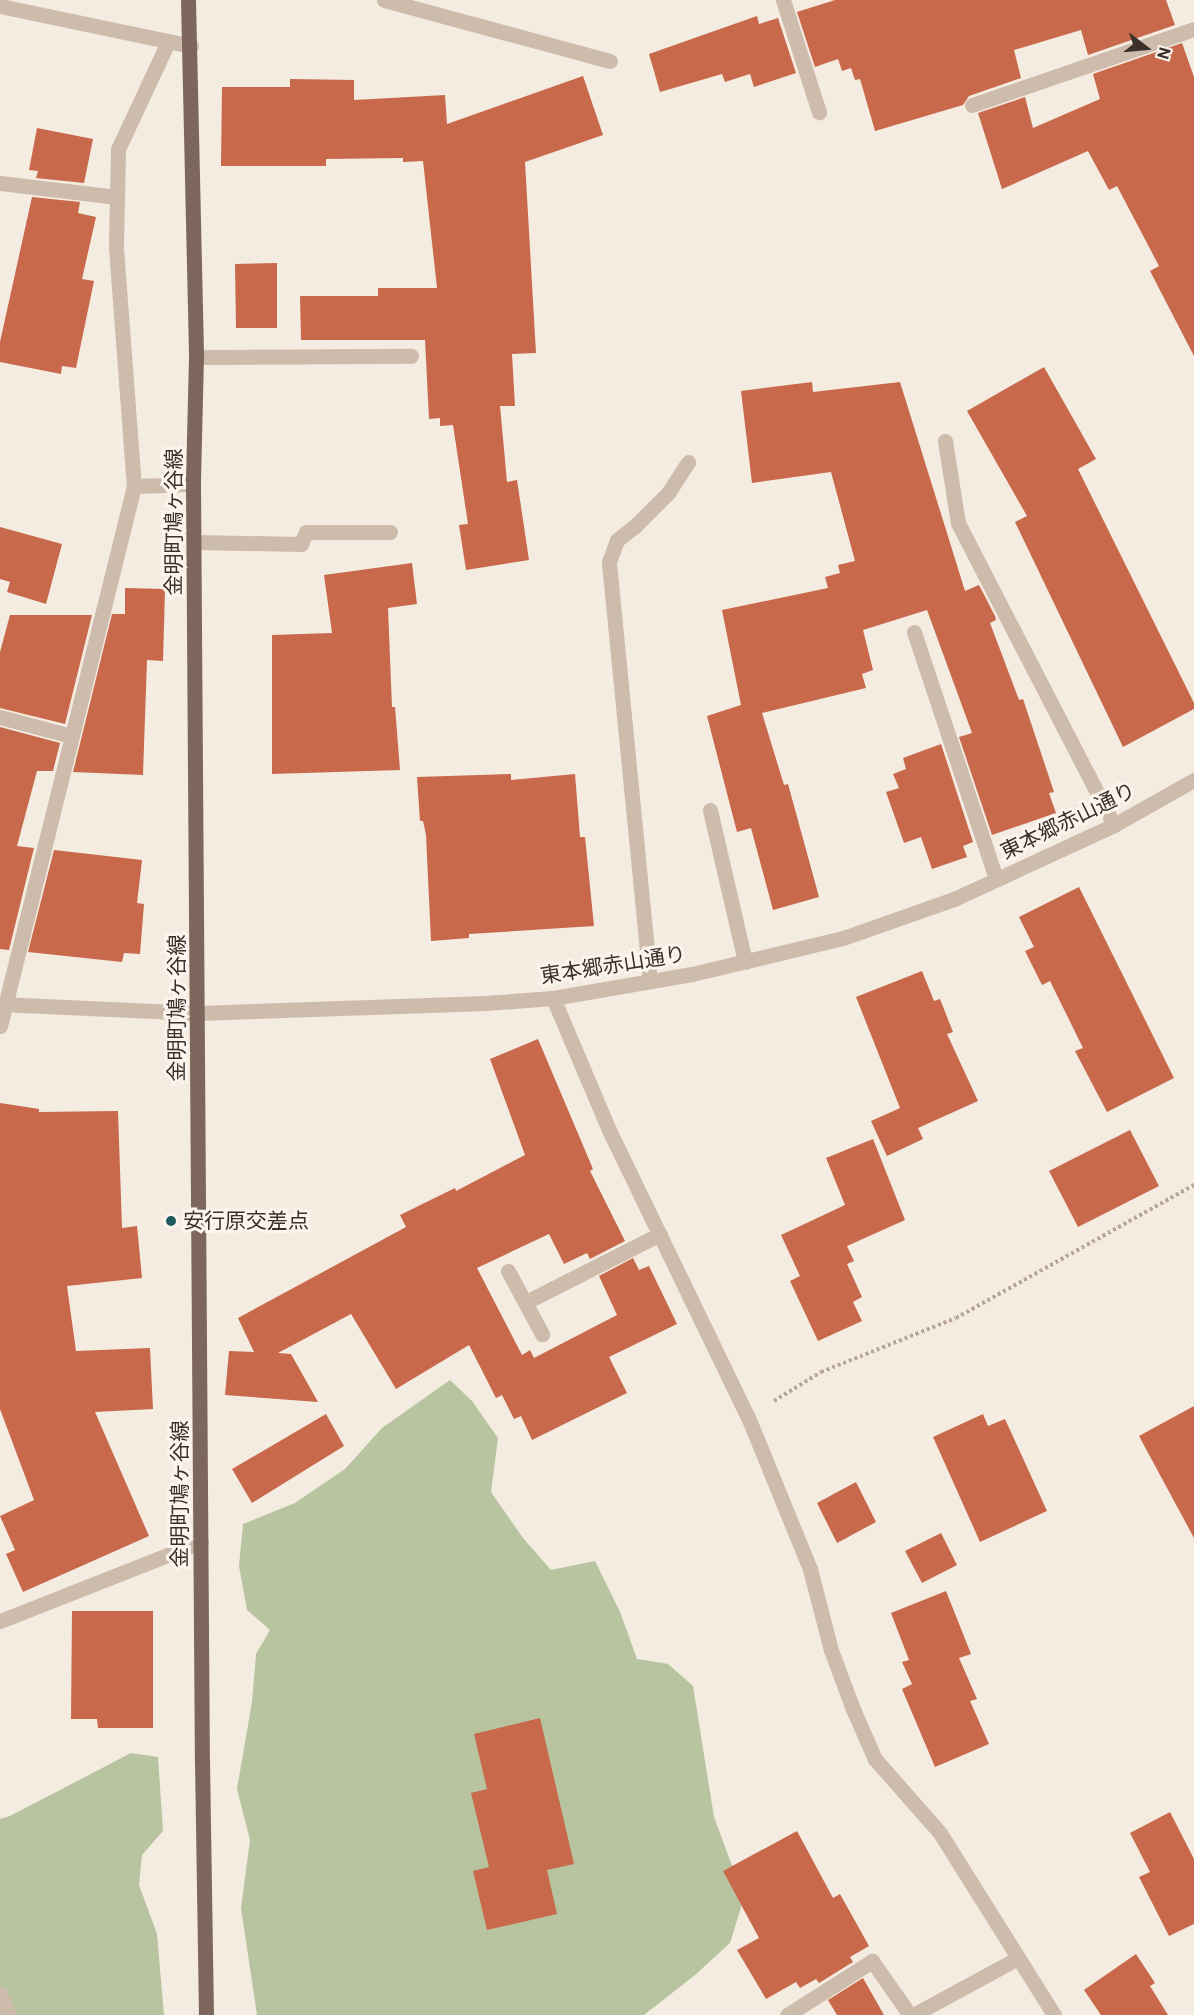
<!DOCTYPE html>
<meta charset="utf-8">
<style>
body{margin:0}
#map{position:relative;width:1194px;height:2015px;overflow:hidden;background:#f4ebe1;font-family:Roboto,"Noto Sans JP",sans-serif}
div>[style]{position:absolute}
[style*='--x']{left:calc(var(--x)*1px);top:calc(var(--y)*1px);width:calc(var(--w)*1px);rotate:calc(var(--a)*1deg)}
.green>*{inset:0;background:#b8c4a0}
.building>*{inset:0;background:#c8694b}
.path>*{height:4px;margin-top:-2px;transform-origin:0;background:repeating-linear-gradient(90deg,#b9a596 0 3px,transparent 0 6px)}
.minor>*{height:15px;margin:-7.5px;padding:0 7.5px;transform-origin:7.5px;border-radius:7.5px;background:#cdbbac}
.major>*{height:15px;margin:-7.5px;padding:0 7.5px;transform-origin:7.5px;border-radius:7.5px;background:#7d675c}
.dots>*{width:16px;height:16px;translate:-50% -50%;box-sizing:border-box;border:3px solid #fbf5ee;border-radius:50%}
span{translate:-50% -50%;white-space:nowrap;text-align:center;line-height:1.15;-webkit-text-stroke:6px #fbf5ee;paint-order:stroke}
.street-label{font-size:21px;color:#3b302b}
.poi-label{font-size:21px;color:#3b302b}
.left{translate:0 -50%;text-align:left}
.north{position:absolute;left:1116px;top:18px;width:60px;height:60px;-webkit-text-stroke:4px #fbf5ee;paint-order:stroke;rotate:106deg;font-size:16px;font-weight:700;line-height:24px;text-align:center;color:#3b302b}
.north::after{content:'';display:block;margin:auto;width:21px;height:27px;background:#3b302b;clip-path:polygon(50% 0,100% 100%,50% 72%,0 100%)}
</style>
<div id="map">
<div class="green">
<i style="clip-path:polygon(450px 1380px,472px 1401px,498px 1438px,491px 1492px,523px 1538px,551px 1570px,595px 1561px,620px 1612px,637px 1659px,668px 1664px,693px 1686px,714px 1817px,744px 1898px,730px 1943px,695px 1975px,644px 2015px,257px 2015px,241px 1908px,250px 1840px,237px 1789px,252px 1702px,256px 1654px,270px 1630px,247px 1610px,239px 1566px,243px 1524px,295px 1503px,345px 1469px,382px 1428px)"></i>
<i style="clip-path:polygon(131px 1753px,158px 1757px,163px 1831px,142px 1855px,139px 1885px,157px 1934px,164px 2015px,0 2015px,0 1819px,10px 1816px)"></i>
</div>
<div class="building">
<i style="clip-path:polygon(835px 0,1166px 0,1175px 25px,1088px 55px,1081px 30px,1014px 50px,1021px 78px,969px 96px,963px 105px,875px 131px,860px 79px,855px 80px,851px 68px,842px 71px,838px 59px,815px 67px,797px 12px)"></i>
<i style="clip-path:polygon(757px 16px,759px 24px,778px 18px,796px 73px,754px 87px,750px 74px,725px 82px,722px 74px,660px 92px,649px 54px)"></i>
<i style="clip-path:polygon(1182px 43px,1194px 77px,1194px 356px,1150px 271px,1159px 266px,1117px 186px,1109px 190px,1088px 151px,1002px 189px,978px 113px,1025px 97px,1033px 128px,1100px 99px,1093px 74px)"></i>
<i style="clip-path:polygon(583px 76px,603px 135px,525px 162px,536px 353px,512px 354px,515px 406px,500px 406px,507px 482px,517px 480px,529px 560px,466px 570px,459px 525px,468px 524px,453px 425px,440px 426px,440px 418px,429px 419px,425px 340px,301px 340px,300px 296px,378px 296px,378px 288px,437px 288px,423px 161px,403px 162px,403px 158px,326px 159px,326px 166px,221px 166px,222px 87px,290px 87px,290px 79px,354px 80px,354px 100px,445px 95px,447px 124px)"></i>
<i style="clip-path:polygon(37px 128px,93px 139px,84px 183px,36px 178px,38px 171px,29px 170px)"></i>
<i style="clip-path:polygon(32px 197px,80px 202px,78px 213px,96px 217px,82px 279px,94px 281px,76px 368px,62px 366px,61px 374px,0 362px,0 342px)"></i>
<i style="clip-path:polygon(277px 263px,277px 328px,236px 328px,235px 264px)"></i>
<i style="clip-path:polygon(1044px 367px,1096px 459px,1078px 469px,1194px 703px,1194px 709px,1123px 747px,1015px 522px,1027px 516px,967px 411px)"></i>
<i style="clip-path:polygon(812px 382px,813px 392px,900px 382px,965px 591px,979px 585px,995px 616px,996px 620px,990px 623px,1019px 700px,1023px 699px,1054px 792px,1049px 793px,1056px 813px,992px 835px,959px 737px,972px 733px,927px 610px,863px 630px,873px 670px,862px 674px,866px 688px,762px 713px,784px 785px,788px 784px,819px 897px,773px 910px,751px 828px,737px 832px,707px 716px,741px 705px,722px 610px,828px 588px,825px 577px,840px 573px,838px 565px,855px 561px,831px 472px,752px 483px,741px 391px)"></i>
<i style="clip-path:polygon(0 527px,62px 544px,46px 604px,7px 592px,10px 582px,0 579px)"></i>
<i style="clip-path:polygon(412px 563px,417px 604px,388px 608px,392px 707px,395px 707px,400px 770px,272px 774px,272px 635px,332px 633px,324px 575px)"></i>
<i style="clip-path:polygon(125px 588px,165px 589px,163px 661px,147px 660px,143px 775px,73px 772px,112px 614px,125px 614px)"></i>
<i style="clip-path:polygon(10px 615px,92px 615px,65px 724px,0 708px,0 652px)"></i>
<i style="clip-path:polygon(0 727px,60px 743px,53px 771px,37px 771px,17px 846px,34px 848px,9px 950px,0 949px)"></i>
<i style="clip-path:polygon(941px 744px,973px 842px,963px 846px,967px 857px,932px 869px,921px 837px,904px 843px,886px 792px,899px 788px,893px 774px,906px 769px,903px 758px)"></i>
<i style="clip-path:polygon(511px 774px,511px 780px,575px 774px,580px 837px,585px 837px,594px 926px,469px 934px,469px 938px,431px 941px,426px 835px,423px 821px,420px 821px,417px 777px)"></i>
<i style="clip-path:polygon(54px 850px,142px 860px,137px 903px,144px 904px,140px 954px,124px 953px,122px 962px,28px 952px)"></i>
<i style="clip-path:polygon(1079px 887px,1174px 1078px,1107px 1112px,1075px 1051px,1083px 1048px,1050px 981px,1042px 985px,1025px 951px,1034px 947px,1019px 917px)"></i>
<i style="clip-path:polygon(922px 971px,934px 1001px,940px 999px,953px 1032px,947px 1034px,978px 1101px,918px 1128px,923px 1139px,887px 1156px,871px 1121px,900px 1108px,856px 997px)"></i>
<i style="clip-path:polygon(538px 1039px,593px 1169px,590px 1171px,625px 1241px,590px 1259px,587px 1253px,564px 1264px,549px 1234px,477px 1268px,522px 1355px,530px 1350px,534px 1358px,617px 1315px,599px 1276px,633px 1258px,639px 1270px,649px 1266px,677px 1324px,609px 1357px,627px 1393px,532px 1440px,521px 1416px,514px 1419px,502px 1395px,496px 1398px,469px 1345px,396px 1389px,351px 1314px,278px 1353px,291px 1354px,318px 1402px,225px 1395px,229px 1351px,254px 1352px,238px 1318px,406px 1227px,400px 1215px,455px 1188px,456px 1191px,525px 1155px,490px 1059px)"></i>
<i style="clip-path:polygon(0 1103px,39px 1109px,39px 1112px,118px 1111px,122px 1228px,137px 1226px,142px 1278px,67px 1286px,76px 1351px,150px 1348px,153px 1409px,95px 1412px,149px 1536px,23px 1592px,6px 1554px,15px 1550px,0 1516px,34px 1500px,0 1409px)"></i>
<i style="clip-path:polygon(1130px 1130px,1159px 1186px,1078px 1227px,1049px 1171px)"></i>
<i style="clip-path:polygon(873px 1139px,905px 1220px,847px 1246px,854px 1261px,847px 1264px,862px 1297px,853px 1302px,862px 1321px,818px 1341px,790px 1281px,800px 1276px,781px 1235px,845px 1205px,826px 1158px)"></i>
<i style="clip-path:polygon(1194px 1406px,1194px 1538px,1139px 1436px)"></i>
<i style="clip-path:polygon(326px 1414px,344px 1446px,252px 1503px,232px 1469px)"></i>
<i style="clip-path:polygon(983px 1414px,988px 1426px,1005px 1419px,1047px 1511px,980px 1542px,933px 1437px)"></i>
<i style="clip-path:polygon(856px 1482px,876px 1522px,837px 1543px,817px 1503px)"></i>
<i style="clip-path:polygon(941px 1533px,957px 1565px,922px 1583px,905px 1551px)"></i>
<i style="clip-path:polygon(946px 1591px,971px 1654px,959px 1658px,977px 1699px,970px 1701px,989px 1744px,935px 1767px,902px 1689px,912px 1684px,902px 1662px,909px 1660px,891px 1613px)"></i>
<i style="clip-path:polygon(72px 1611px,153px 1611px,153px 1728px,98px 1728px,97px 1719px,71px 1719px)"></i>
<i style="clip-path:polygon(540px 1718px,574px 1864px,547px 1870px,557px 1914px,487px 1930px,473px 1871px,489px 1867px,471px 1793px,487px 1789px,474px 1734px)"></i>
<i style="clip-path:polygon(1170px 1812px,1194px 1859px,1194px 1924px,1169px 1936px,1139px 1877px,1150px 1872px,1130px 1833px)"></i>
<i style="clip-path:polygon(797px 1831px,833px 1898px,840px 1894px,869px 1946px,850px 1957px,853px 1962px,819px 1983px,816px 1979px,800px 1988px,796px 1982px,766px 1999px,737px 1950px,759px 1938px,723px 1871px)"></i>
<i style="clip-path:polygon(1136px 1954px,1155px 1983px,1150px 1986px,1168px 2015px,1101px 2015px,1084px 1990px)"></i>
<i style="clip-path:polygon(863px 1978px,884px 2015px,837px 2015px,828px 2000px)"></i>
</div>
<div class="path">
<i style="--x:774;--y:1401;--w:55;--a:-31.7"></i>
<i style="--x:821;--y:1372;--w:145;--a:-21.8"></i>
<i style="--x:956;--y:1318;--w:273;--a:-29.2"></i>
</div>
<div class="minor">
<i style="--x:384;--y:0;--w:234;--a:15.1"></i>
<i style="--x:783;--y:0;--w:118;--a:72.2"></i>
<i style="--x:0;--y:6;--w:195;--a:11.8"></i>
<i style="--x:168;--y:42;--w:118;--a:115"></i>
<i style="--x:118;--y:149;--w:99;--a:91.2"></i>
<i style="--x:116;--y:248;--w:239;--a:85.7"></i>
<i style="--x:134;--y:486;--w:59;--a:-1.9"></i>
<i style="--x:972;--y:105;--w:235;--a:-18.9"></i>
<i style="--x:0;--y:183;--w:118;--a:6.8"></i>
<i style="--x:196;--y:357;--w:215;--a:-0.3"></i>
<i style="--x:945;--y:441;--w:83;--a:81"></i>
<i style="--x:958;--y:523;--w:340;--a:62.7"></i>
<i style="--x:195;--y:542;--w:106;--a:1.1"></i>
<i style="--x:301;--y:544;--w:13;--a:-67"></i>
<i style="--x:306;--y:532;--w:84;--a:0"></i>
<i style="--x:914;--y:632;--w:260;--a:71.6"></i>
<i style="--x:0;--y:717;--w:74;--a:14.8"></i>
<i style="--x:710;--y:810;--w:156;--a:77"></i>
<i style="--x:650;--y:981;--w:421;--a:-95.6"></i>
<i style="--x:609;--y:562;--w:23;--a:-70"></i>
<i style="--x:617;--y:540;--w:24;--a:-38"></i>
<i style="--x:636;--y:525;--w:45;--a:-45"></i>
<i style="--x:668;--y:493;--w:37;--a:-57"></i>
<i style="--x:553;--y:998;--w:143;--a:67"></i>
<i style="--x:609;--y:1130;--w:319;--a:64.2"></i>
<i style="--x:748;--y:1417;--w:164;--a:67.8"></i>
<i style="--x:810;--y:1569;--w:84;--a:75.5"></i>
<i style="--x:831;--y:1650;--w:63;--a:69.6"></i>
<i style="--x:853;--y:1709;--w:55;--a:66.3"></i>
<i style="--x:875;--y:1759;--w:98;--a:48.7"></i>
<i style="--x:940;--y:1833;--w:215;--a:57.9"></i>
<i style="--x:0;--y:1004;--w:198;--a:2.6"></i>
<i style="--x:198;--y:1013;--w:288;--a:-2"></i>
<i style="--x:486;--y:1003;--w:67;--a:-4.3"></i>
<i style="--x:553;--y:998;--w:141;--a:-9.8"></i>
<i style="--x:692;--y:974;--w:155;--a:-13.4"></i>
<i style="--x:843;--y:938;--w:118;--a:-19.4"></i>
<i style="--x:954;--y:899;--w:176;--a:-24.8"></i>
<i style="--x:1114;--y:825;--w:92;--a:-29.4"></i>
<i style="--x:0;--y:1026;--w:556;--a:-76.06"></i>
<i style="--x:508;--y:1271;--w:72;--a:61.6"></i>
<i style="--x:526;--y:1302;--w:150;--a:-26.9"></i>
<i style="--x:0;--y:1621;--w:216;--a:-21.5"></i>
<i style="--x:0;--y:1994;--w:23;--a:67"></i>
<i style="--x:787;--y:2015;--w:101;--a:-32.4"></i>
<i style="--x:872;--y:1961;--w:66;--a:54.9"></i>
<i style="--x:913;--y:2015;--w:119;--a:-28.5"></i>
</div>
<div class="major">
<i style="--x:188;--y:0;--w:357;--a:88.7"></i>
<i style="--x:196;--y:357;--w:127;--a:91.4"></i>
<i style="--x:193;--y:484;--w:1277;--a:89.6"></i>
<i style="--x:202;--y:1761;--w:254;--a:89.1"></i>
</div>
<div class="dots">
<i style="left:171px;top:1221px;background:#1f5a5e"></i>
</div>
<div class="street-label">
<span style="left:174px;top:522px;rotate:-90deg">金明町鳩ヶ谷線</span>
<span style="left:1068px;top:821px;rotate:-26deg">東本郷赤山通り</span>
<span style="left:613px;top:965px;rotate:-9deg">東本郷赤山通り</span>
<span style="left:177px;top:1008px;rotate:-90deg">金明町鳩ヶ谷線</span>
<span style="left:180px;top:1494px;rotate:-90deg">金明町鳩ヶ谷線</span>
</div>
<div class="poi-label">
<span class="left" style="left:183px;top:1221px">安行原交差点</span>
</div>
<div class="north">N</div>
</div>
